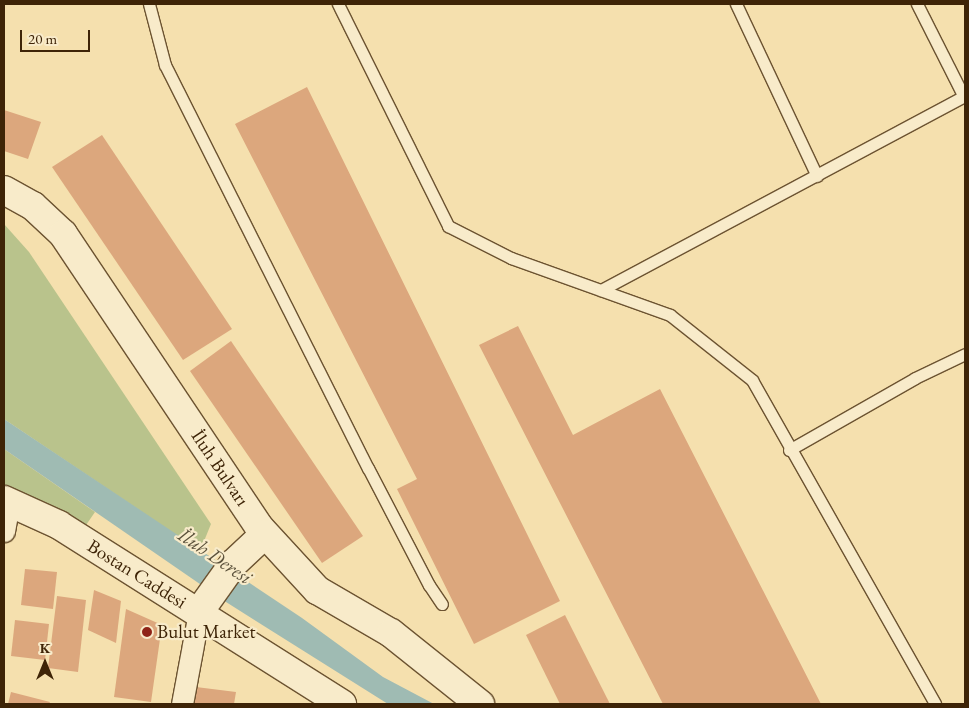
<!DOCTYPE html>
<meta charset="utf-8">
<style>
body{margin:0}
#map{position:relative;width:969px;height:708px;overflow:hidden;background:#f5e0ae;font-family:"EB Garamond",serif}
div>[style]{position:absolute}
[style*='--x']{left:calc(var(--x)*1px);top:calc(var(--y)*1px);width:calc(var(--w)*1px);rotate:calc(var(--a)*1deg)}
.green>*{inset:0;background:#b9c38c}
.water>*{inset:0;background:#9fbbb3}
.building>*{inset:0;background:#dca77d}
.roads{filter:drop-shadow(1px 0 #6c5331) drop-shadow(-1px 0 #6c5331) drop-shadow(0 1px #6c5331) drop-shadow(0 -1px #6c5331)}
.lane>*{height:11px;margin:-5.5px;padding:0 5.5px;transform-origin:5.5px;border-radius:5.5px;background:#f8ebca}
.street>*{height:21px;margin:-10.5px;padding:0 10.5px;transform-origin:10.5px;border-radius:10.5px;background:#f8ebca}
.secondary>*{height:28px;margin:-14px;padding:0 14px;transform-origin:14px;border-radius:14px;background:#f8ebca}
.dots>*{width:14px;height:14px;translate:-50% -50%;box-sizing:border-box;border:2px solid #f8ebca;border-radius:50%}
span{translate:-50% -50%;white-space:nowrap;text-align:center;line-height:1.15;-webkit-text-stroke:4.5px #f8ebca;paint-order:stroke}
.street-label{font-size:19px;color:#3e2407}
.poi-label{font-size:19px;color:#3e2407}
.left{translate:0 -50%;text-align:left}
.water-label{font-size:20px;color:#5b513b;font-style:italic}
.frame{position:absolute;inset:0;border:5px solid #3e2407;pointer-events:none}
.north{position:absolute;left:20px;top:638px;width:50px;height:50px;-webkit-text-stroke:4px #f8ebca;paint-order:stroke;rotate:0deg;font-size:14px;font-weight:700;line-height:20px;text-align:center;color:#3e2407}
.north::after{content:'';display:block;margin:auto;width:18px;height:22px;background:#3e2407;clip-path:polygon(50% 0,100% 100%,50% 72%,0 100%)}
.scale{position:absolute;left:20px;top:30px;width:70px;height:22px;box-sizing:border-box;border:2px solid #3e2407;border-top:0;padding-left:6px;font-size:15px;line-height:18px;white-space:nowrap;color:#3e2407;-webkit-text-stroke:4px #f8ebca;paint-order:stroke}
</style>
<div id="map">
<div class="green">
<i style="clip-path:polygon(4px 224px,29px 252px,211px 524px,200px 551px,4px 419px)"></i>
<i style="clip-path:polygon(4px 449px,95px 512px,84px 528px,4px 486px)"></i>
</div>
<div class="water">
<i style="clip-path:polygon(4px 419px,302px 618px,383px 677px,434px 704px,388px 704px,226px 602px,4px 449px)"></i>
</div>
<div class="building">
<i style="clip-path:polygon(307px 87px,560px 601px,474px 644px,397px 489px,417px 479px,235px 124px)"></i>
<i style="clip-path:polygon(4px 110px,41px 122px,28px 159px,4px 151px)"></i>
<i style="clip-path:polygon(102px 135px,232px 329px,183px 360px,52px 167px)"></i>
<i style="clip-path:polygon(518px 326px,573px 435px,660px 389px,821px 704px,663px 704px,479px 345px)"></i>
<i style="clip-path:polygon(231px 341px,363px 536px,322px 563px,190px 371px)"></i>
<i style="clip-path:polygon(25px 569px,57px 572px,53px 609px,21px 605px)"></i>
<i style="clip-path:polygon(94px 590px,121px 601px,116px 643px,88px 630px)"></i>
<i style="clip-path:polygon(57px 596px,86px 600px,78px 672px,48px 668px)"></i>
<i style="clip-path:polygon(126px 609px,162px 625px,151px 702px,114px 697px)"></i>
<i style="clip-path:polygon(565px 615px,610px 704px,560px 704px,526px 635px)"></i>
<i style="clip-path:polygon(15px 620px,49px 624px,45px 660px,11px 656px)"></i>
<i style="clip-path:polygon(196px 687px,236px 692px,234px 704px,194px 704px)"></i>
<i style="clip-path:polygon(11px 692px,50px 702px,49px 704px,8px 704px)"></i>
</div>
<div class="roads">
<div class="lane">
<i style="--x:149;--y:4;--w:63;--a:75.3"></i>
<i style="--x:165;--y:65;--w:451;--a:63.3"></i>
<i style="--x:368;--y:468;--w:132;--a:62.5"></i>
<i style="--x:429;--y:585;--w:23;--a:56"></i>
<i style="--x:338;--y:4;--w:248;--a:63.6"></i>
<i style="--x:448;--y:226;--w:71;--a:26.9"></i>
<i style="--x:511;--y:258;--w:169;--a:19.7"></i>
<i style="--x:670;--y:315;--w:105;--a:38.4"></i>
<i style="--x:752;--y:380;--w:372;--a:60.5"></i>
<i style="--x:736;--y:4;--w:190;--a:64.8"></i>
<i style="--x:917;--y:4;--w:104;--a:63.2"></i>
<i style="--x:601;--y:290;--w:412;--a:-28.1"></i>
<i style="--x:789;--y:450;--w:145;--a:-29.7"></i>
<i style="--x:915;--y:378;--w:55;--a:-25.6"></i>
</div>
<div class="street">
<i style="--x:4;--y:531;--w:29;--a:-80"></i>
<i style="--x:182;--y:704;--w:94;--a:-79.5"></i>
</div>
<div class="secondary">
<i style="--x:4;--y:190;--w:33;--a:29"></i>
<i style="--x:33;--y:206;--w:41;--a:43"></i>
<i style="--x:63;--y:234;--w:353;--a:56.2"></i>
<i style="--x:259;--y:527;--w:86;--a:47.4"></i>
<i style="--x:317;--y:590;--w:86;--a:30.2"></i>
<i style="--x:391;--y:633;--w:114;--a:38.6"></i>
<i style="--x:4;--y:500;--w:60;--a:24.4"></i>
<i style="--x:59;--y:525;--w:335;--a:32.3"></i>
<i style="--x:199;--y:612;--w:60;--a:-54.5"></i>
<i style="--x:234;--y:563;--w:42;--a:-43.1"></i>
</div>
</div>
<div class="dots">
<i style="left:147px;top:632px;background:#8f2418"></i>
</div>
<div class="street-label">
<span style="left:220px;top:468px;rotate:56deg">İluh Bulvarı</span>
<span style="left:137px;top:574px;rotate:32deg">Bostan Caddesi</span>
</div>
<div class="poi-label">
<span class="left" style="left:157px;top:632px">Bulut Market</span>
</div>
<div class="water-label">
<span style="left:215px;top:556px;rotate:34deg">İluh Deresi</span>
</div>
<div class="frame"></div>
<div class="north">K</div>
<div class="scale">20 m</div>
</div>
